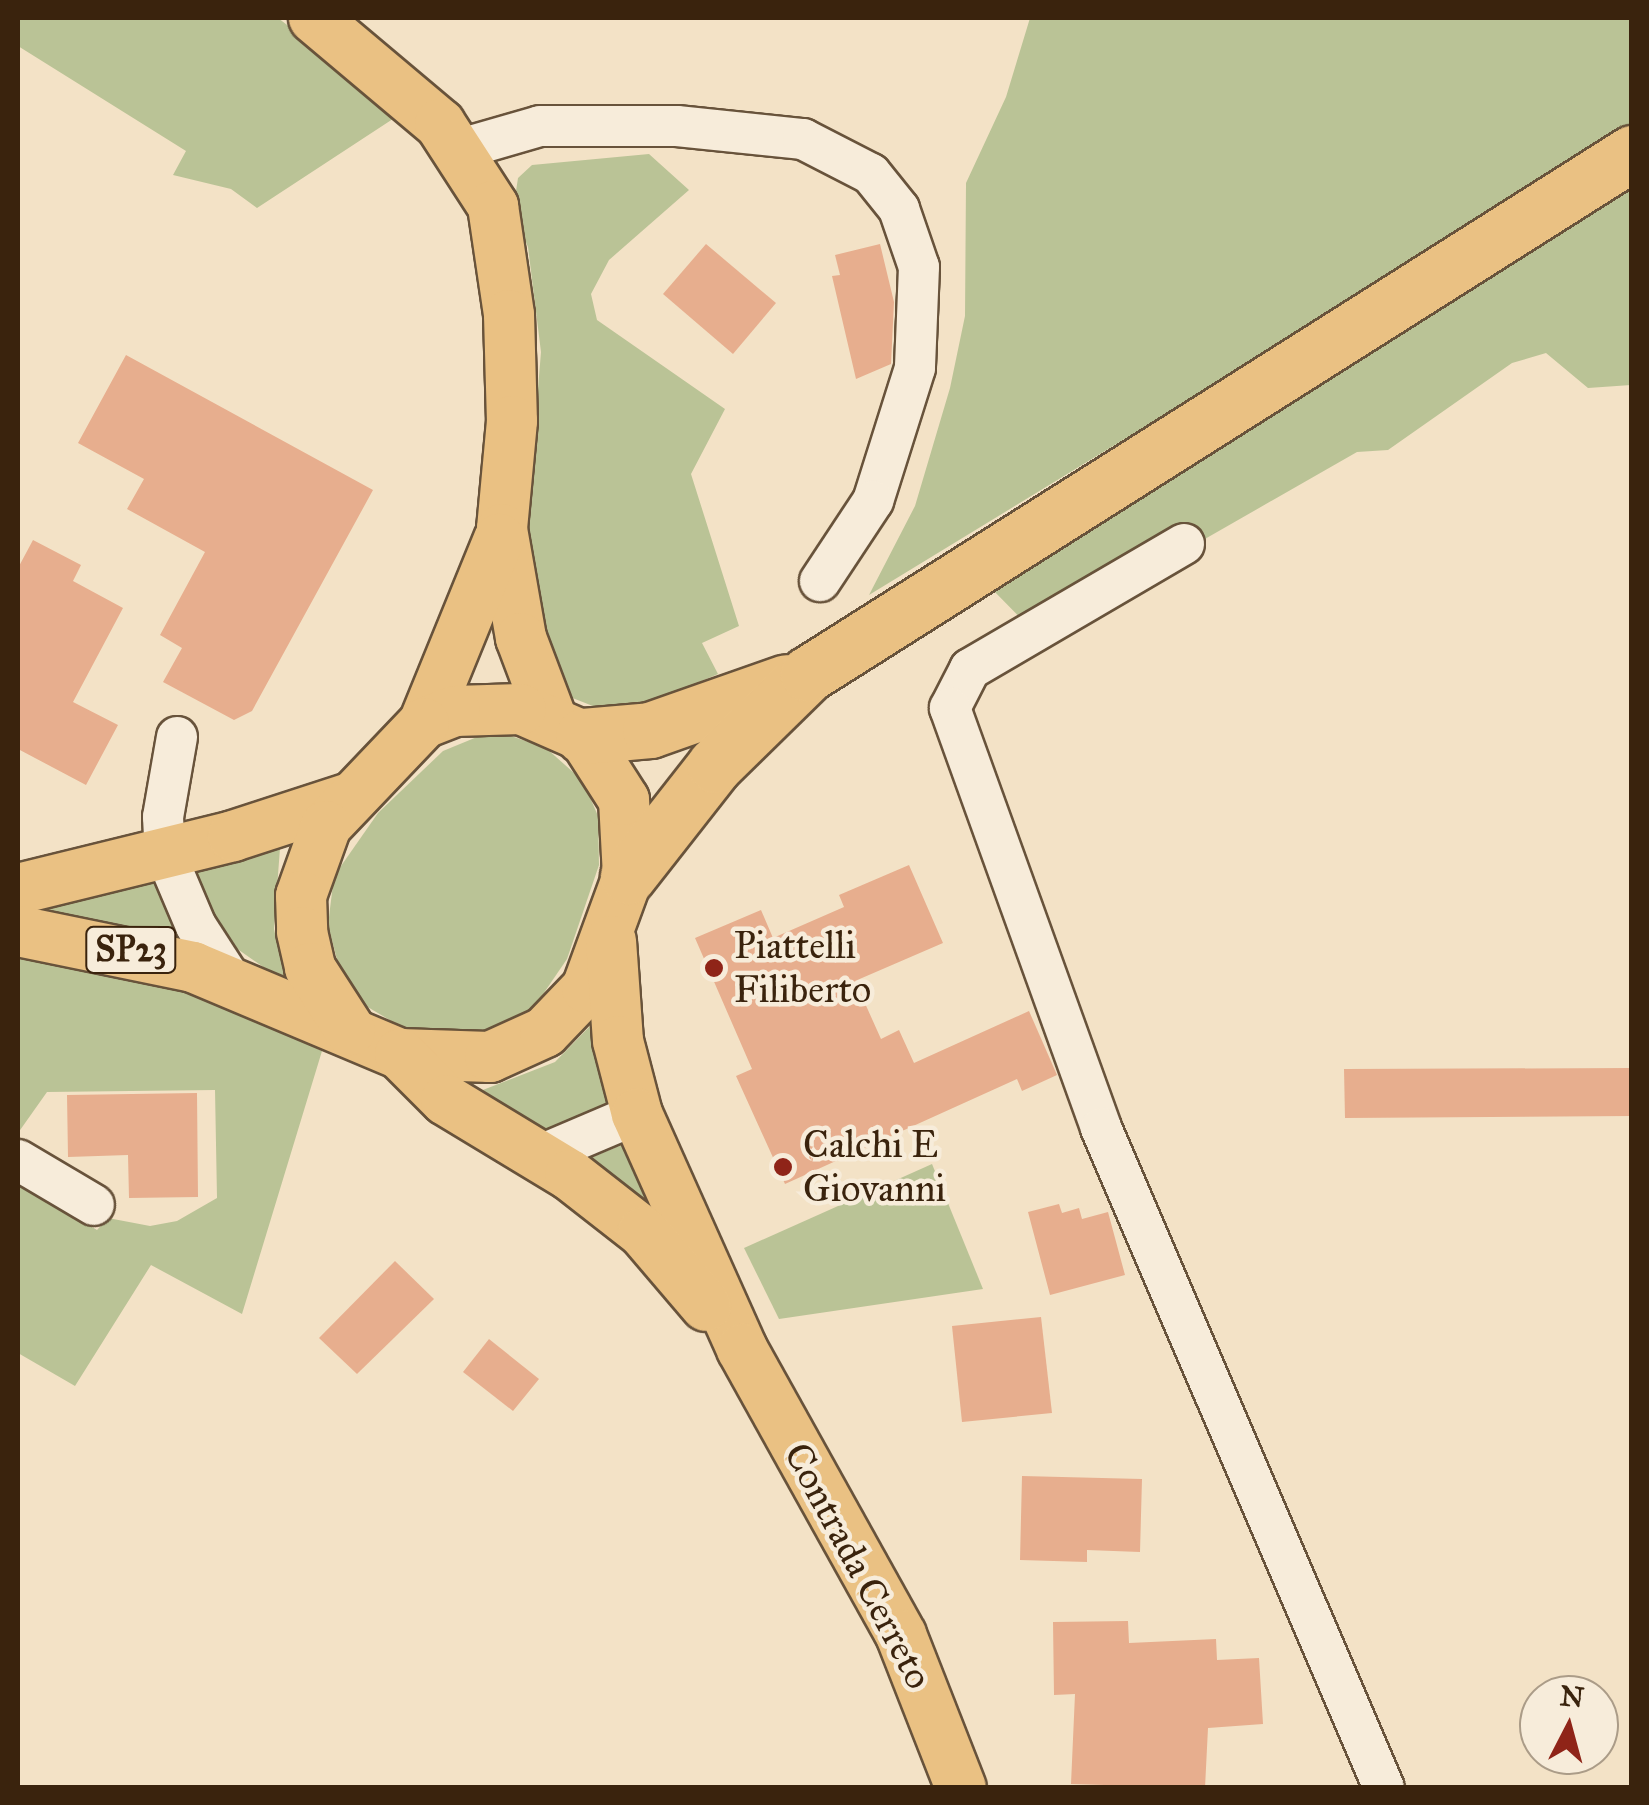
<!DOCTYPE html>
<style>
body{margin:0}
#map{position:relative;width:1649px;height:1805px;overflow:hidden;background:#f3e2c6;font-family:"IM FELL Great Primer",serif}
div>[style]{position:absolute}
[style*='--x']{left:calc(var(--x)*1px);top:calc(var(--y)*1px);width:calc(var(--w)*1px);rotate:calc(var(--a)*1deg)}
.green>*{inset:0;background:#bac396}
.building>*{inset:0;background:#e7ae8e}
.roads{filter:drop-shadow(2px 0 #68533b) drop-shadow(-2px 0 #68533b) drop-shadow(0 2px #68533b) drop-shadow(0 -2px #68533b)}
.minor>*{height:40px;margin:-20px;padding:0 20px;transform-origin:20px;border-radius:20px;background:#f7ecda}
.major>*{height:50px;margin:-25px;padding:0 25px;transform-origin:25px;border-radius:25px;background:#eac183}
.highway>*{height:55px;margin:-27.5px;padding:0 27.5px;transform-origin:27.5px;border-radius:27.5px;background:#eac183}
.dots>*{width:28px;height:28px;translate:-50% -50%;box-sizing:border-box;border:5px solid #f7ecda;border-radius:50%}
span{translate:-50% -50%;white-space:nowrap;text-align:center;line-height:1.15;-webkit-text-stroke:9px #f7ecda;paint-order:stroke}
.shield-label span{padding:2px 8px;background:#f7ecda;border:2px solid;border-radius:8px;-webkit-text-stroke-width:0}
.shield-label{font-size:35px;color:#3a230d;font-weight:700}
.poi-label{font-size:38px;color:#3a230d}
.left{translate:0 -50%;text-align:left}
.street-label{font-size:38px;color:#3a230d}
.frame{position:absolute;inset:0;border:20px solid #3a230d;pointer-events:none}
.north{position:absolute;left:1519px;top:1675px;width:100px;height:100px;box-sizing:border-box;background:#f7ecda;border:2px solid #ab9c88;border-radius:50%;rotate:6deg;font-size:28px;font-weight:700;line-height:40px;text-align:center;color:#3a230d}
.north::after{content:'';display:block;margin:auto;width:35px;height:45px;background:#8f2418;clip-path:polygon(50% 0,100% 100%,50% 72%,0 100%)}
</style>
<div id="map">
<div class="green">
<i style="clip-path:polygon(18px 18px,278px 18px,402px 113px,257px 208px,231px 189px,173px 175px,186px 151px,18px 46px)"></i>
<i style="clip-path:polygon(1030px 18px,1631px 18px,1631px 130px,869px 595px,915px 506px,950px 388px,965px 316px,966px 183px,1006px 97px)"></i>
<i style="clip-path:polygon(649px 154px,689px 190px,609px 260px,591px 294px,597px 320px,725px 409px,691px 474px,739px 626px,702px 643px,718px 674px,641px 707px,603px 710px,570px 697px,543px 672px,524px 557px,541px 352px,528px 247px,513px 211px,518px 178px,532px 165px)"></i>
<i style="clip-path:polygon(1631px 187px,1631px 385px,1588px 388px,1546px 353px,1512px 363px,1388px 450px,1357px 452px,1037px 635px,988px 585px)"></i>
<i style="clip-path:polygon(511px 736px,546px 748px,583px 781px,598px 816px,599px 865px,567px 959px,535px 1006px,491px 1033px,410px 1032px,366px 1006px,341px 975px,328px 925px,334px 876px,378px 813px,443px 751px,477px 737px)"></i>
<i style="clip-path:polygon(280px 848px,274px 929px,286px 983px,216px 934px,190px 868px)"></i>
<i style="clip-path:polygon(157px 874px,180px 937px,39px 909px)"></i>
<i style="clip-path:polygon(18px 945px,228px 1004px,322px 1051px,242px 1314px,151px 1265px,75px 1386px,18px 1353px,18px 1182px,97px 1230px,108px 1218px,150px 1226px,177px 1221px,217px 1198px,215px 1090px,47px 1092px,18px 1133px)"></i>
<i style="clip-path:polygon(595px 1021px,611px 1105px,562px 1130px,536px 1131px,475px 1093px,555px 1062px)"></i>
<i style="clip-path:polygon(629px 1142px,655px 1191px,637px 1202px,583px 1161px)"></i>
<i style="clip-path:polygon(932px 1164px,983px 1289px,779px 1319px,744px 1248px)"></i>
</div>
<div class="building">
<i style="clip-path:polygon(706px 244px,776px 303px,733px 354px,663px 294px)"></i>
<i style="clip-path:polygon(880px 244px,894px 302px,891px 364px,856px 379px,832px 276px,840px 275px,835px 255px)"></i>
<i style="clip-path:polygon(126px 355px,373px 490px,252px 711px,234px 720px,163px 682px,182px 648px,160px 635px,205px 552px,127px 509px,144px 479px,78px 443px)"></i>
<i style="clip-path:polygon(33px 540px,81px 565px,73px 581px,123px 608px,73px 702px,118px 725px,86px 785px,18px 749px,18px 568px)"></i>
<i style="clip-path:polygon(909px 865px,943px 943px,855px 981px,881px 1039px,899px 1030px,914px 1063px,1029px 1011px,1057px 1075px,1022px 1091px,1017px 1079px,785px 1184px,736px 1076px,752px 1069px,695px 938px,761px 910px,773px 938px,844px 907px,839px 895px)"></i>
<i style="clip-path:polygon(1632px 1068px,1632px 1116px,1345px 1118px,1344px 1069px)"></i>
<i style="clip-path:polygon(197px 1093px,198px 1197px,129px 1198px,128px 1155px,68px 1157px,67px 1095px)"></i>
<i style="clip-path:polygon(1059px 1204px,1062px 1213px,1079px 1208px,1082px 1219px,1108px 1212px,1125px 1275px,1050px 1295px,1028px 1212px)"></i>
<i style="clip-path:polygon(395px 1261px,434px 1299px,357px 1374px,319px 1338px)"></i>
<i style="clip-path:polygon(1041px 1317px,1052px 1413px,962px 1422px,952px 1326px)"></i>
<i style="clip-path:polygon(489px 1339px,539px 1379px,513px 1411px,463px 1372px)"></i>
<i style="clip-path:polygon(1022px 1476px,1142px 1479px,1140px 1552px,1087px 1550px,1087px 1562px,1020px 1560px)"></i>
<i style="clip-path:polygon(1128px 1621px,1129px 1643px,1216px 1639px,1217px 1660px,1259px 1658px,1263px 1724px,1208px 1728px,1205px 1788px,1071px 1784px,1075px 1694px,1054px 1695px,1053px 1622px)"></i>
</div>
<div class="roads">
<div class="minor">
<i style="--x:457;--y:150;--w:86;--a:-16.1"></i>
<i style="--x:540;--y:126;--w:137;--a:0"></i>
<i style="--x:677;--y:126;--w:127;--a:5.9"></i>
<i style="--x:803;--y:139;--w:76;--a:27.2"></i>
<i style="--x:871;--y:174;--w:45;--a:51.3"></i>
<i style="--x:899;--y:209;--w:61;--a:71"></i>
<i style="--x:919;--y:267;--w:101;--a:92.3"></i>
<i style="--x:915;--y:368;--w:139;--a:107.5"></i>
<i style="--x:873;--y:501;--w:96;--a:123.5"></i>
<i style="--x:1184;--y:544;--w:248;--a:149.7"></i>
<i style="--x:970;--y:669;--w:44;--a:117.1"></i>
<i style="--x:950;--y:708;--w:446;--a:70.2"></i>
<i style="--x:1101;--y:1128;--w:718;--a:66.79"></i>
<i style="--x:177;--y:737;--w:81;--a:99.9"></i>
<i style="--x:163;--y:817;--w:36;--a:87"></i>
<i style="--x:165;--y:853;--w:79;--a:67"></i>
<i style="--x:196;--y:926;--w:68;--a:57"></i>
<i style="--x:538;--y:1156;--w:108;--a:-23"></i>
<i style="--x:18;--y:1160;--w:88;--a:30.6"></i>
</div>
<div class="major">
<i style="--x:314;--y:18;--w:165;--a:40.1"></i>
<i style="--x:440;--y:124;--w:98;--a:57.1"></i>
<i style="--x:493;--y:206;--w:110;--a:81.6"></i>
<i style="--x:509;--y:315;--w:106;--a:88.4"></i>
<i style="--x:512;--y:421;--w:108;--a:95.3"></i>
<i style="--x:502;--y:529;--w:111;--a:80.1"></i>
<i style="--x:521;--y:638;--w:88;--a:69.3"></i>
<i style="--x:424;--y:723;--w:199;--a:-67.8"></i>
<i style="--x:18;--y:889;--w:221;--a:-13.8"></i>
<i style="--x:233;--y:836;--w:123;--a:-18"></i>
<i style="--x:18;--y:931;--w:179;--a:11.6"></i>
<i style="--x:193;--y:967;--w:225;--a:22.8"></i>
<i style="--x:400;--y:1054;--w:90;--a:1.9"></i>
<i style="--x:490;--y:1057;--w:60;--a:-24.4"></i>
<i style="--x:545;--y:1032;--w:61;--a:-46.3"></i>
<i style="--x:587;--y:988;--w:119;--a:-69.9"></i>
<i style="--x:628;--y:876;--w:76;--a:-93"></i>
<i style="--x:624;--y:800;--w:76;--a:-122.6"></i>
<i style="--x:583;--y:736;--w:68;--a:-156.5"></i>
<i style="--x:521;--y:709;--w:66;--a:178.3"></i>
<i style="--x:455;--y:711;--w:33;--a:159"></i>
<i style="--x:424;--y:723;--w:142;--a:133.6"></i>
<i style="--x:326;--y:826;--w:74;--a:109.7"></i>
<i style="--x:301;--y:896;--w:36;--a:88"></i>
<i style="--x:302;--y:932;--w:37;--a:77"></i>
<i style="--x:310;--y:968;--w:74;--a:57.2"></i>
<i style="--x:611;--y:941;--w:100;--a:86"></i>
<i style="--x:618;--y:1041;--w:75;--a:75.4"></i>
<i style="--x:637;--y:1114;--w:257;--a:65.9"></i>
<i style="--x:742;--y:1349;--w:327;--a:60.9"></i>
<i style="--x:901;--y:1635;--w:164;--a:68.6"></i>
<i style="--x:400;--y:1054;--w:65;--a:45"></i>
<i style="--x:446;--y:1100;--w:145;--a:31.2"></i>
<i style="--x:570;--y:1175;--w:93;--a:38"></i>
<i style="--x:643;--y:1232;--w:97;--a:49.6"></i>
</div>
<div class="highway">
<i style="--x:583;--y:736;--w:67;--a:-5.1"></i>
<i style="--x:650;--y:730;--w:144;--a:-19.4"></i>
<i style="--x:628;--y:876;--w:141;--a:-51.9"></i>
<i style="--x:715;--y:765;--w:130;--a:-44.4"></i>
<i style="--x:808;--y:674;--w:975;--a:-32.3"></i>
</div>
</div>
<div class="dots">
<i style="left:714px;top:968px;background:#8f2418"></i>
<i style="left:783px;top:1167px;background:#8f2418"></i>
</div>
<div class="shield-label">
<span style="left:131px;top:950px">SP23</span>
</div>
<div class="poi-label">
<span class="left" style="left:734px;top:968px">Piattelli<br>Filiberto</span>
<span class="left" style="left:803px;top:1167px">Calchi E<br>Giovanni</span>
</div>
<div class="street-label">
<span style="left:858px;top:1566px;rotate:62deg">Contrada Cerreto</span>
</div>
<div class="frame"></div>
<div class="north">N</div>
</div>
